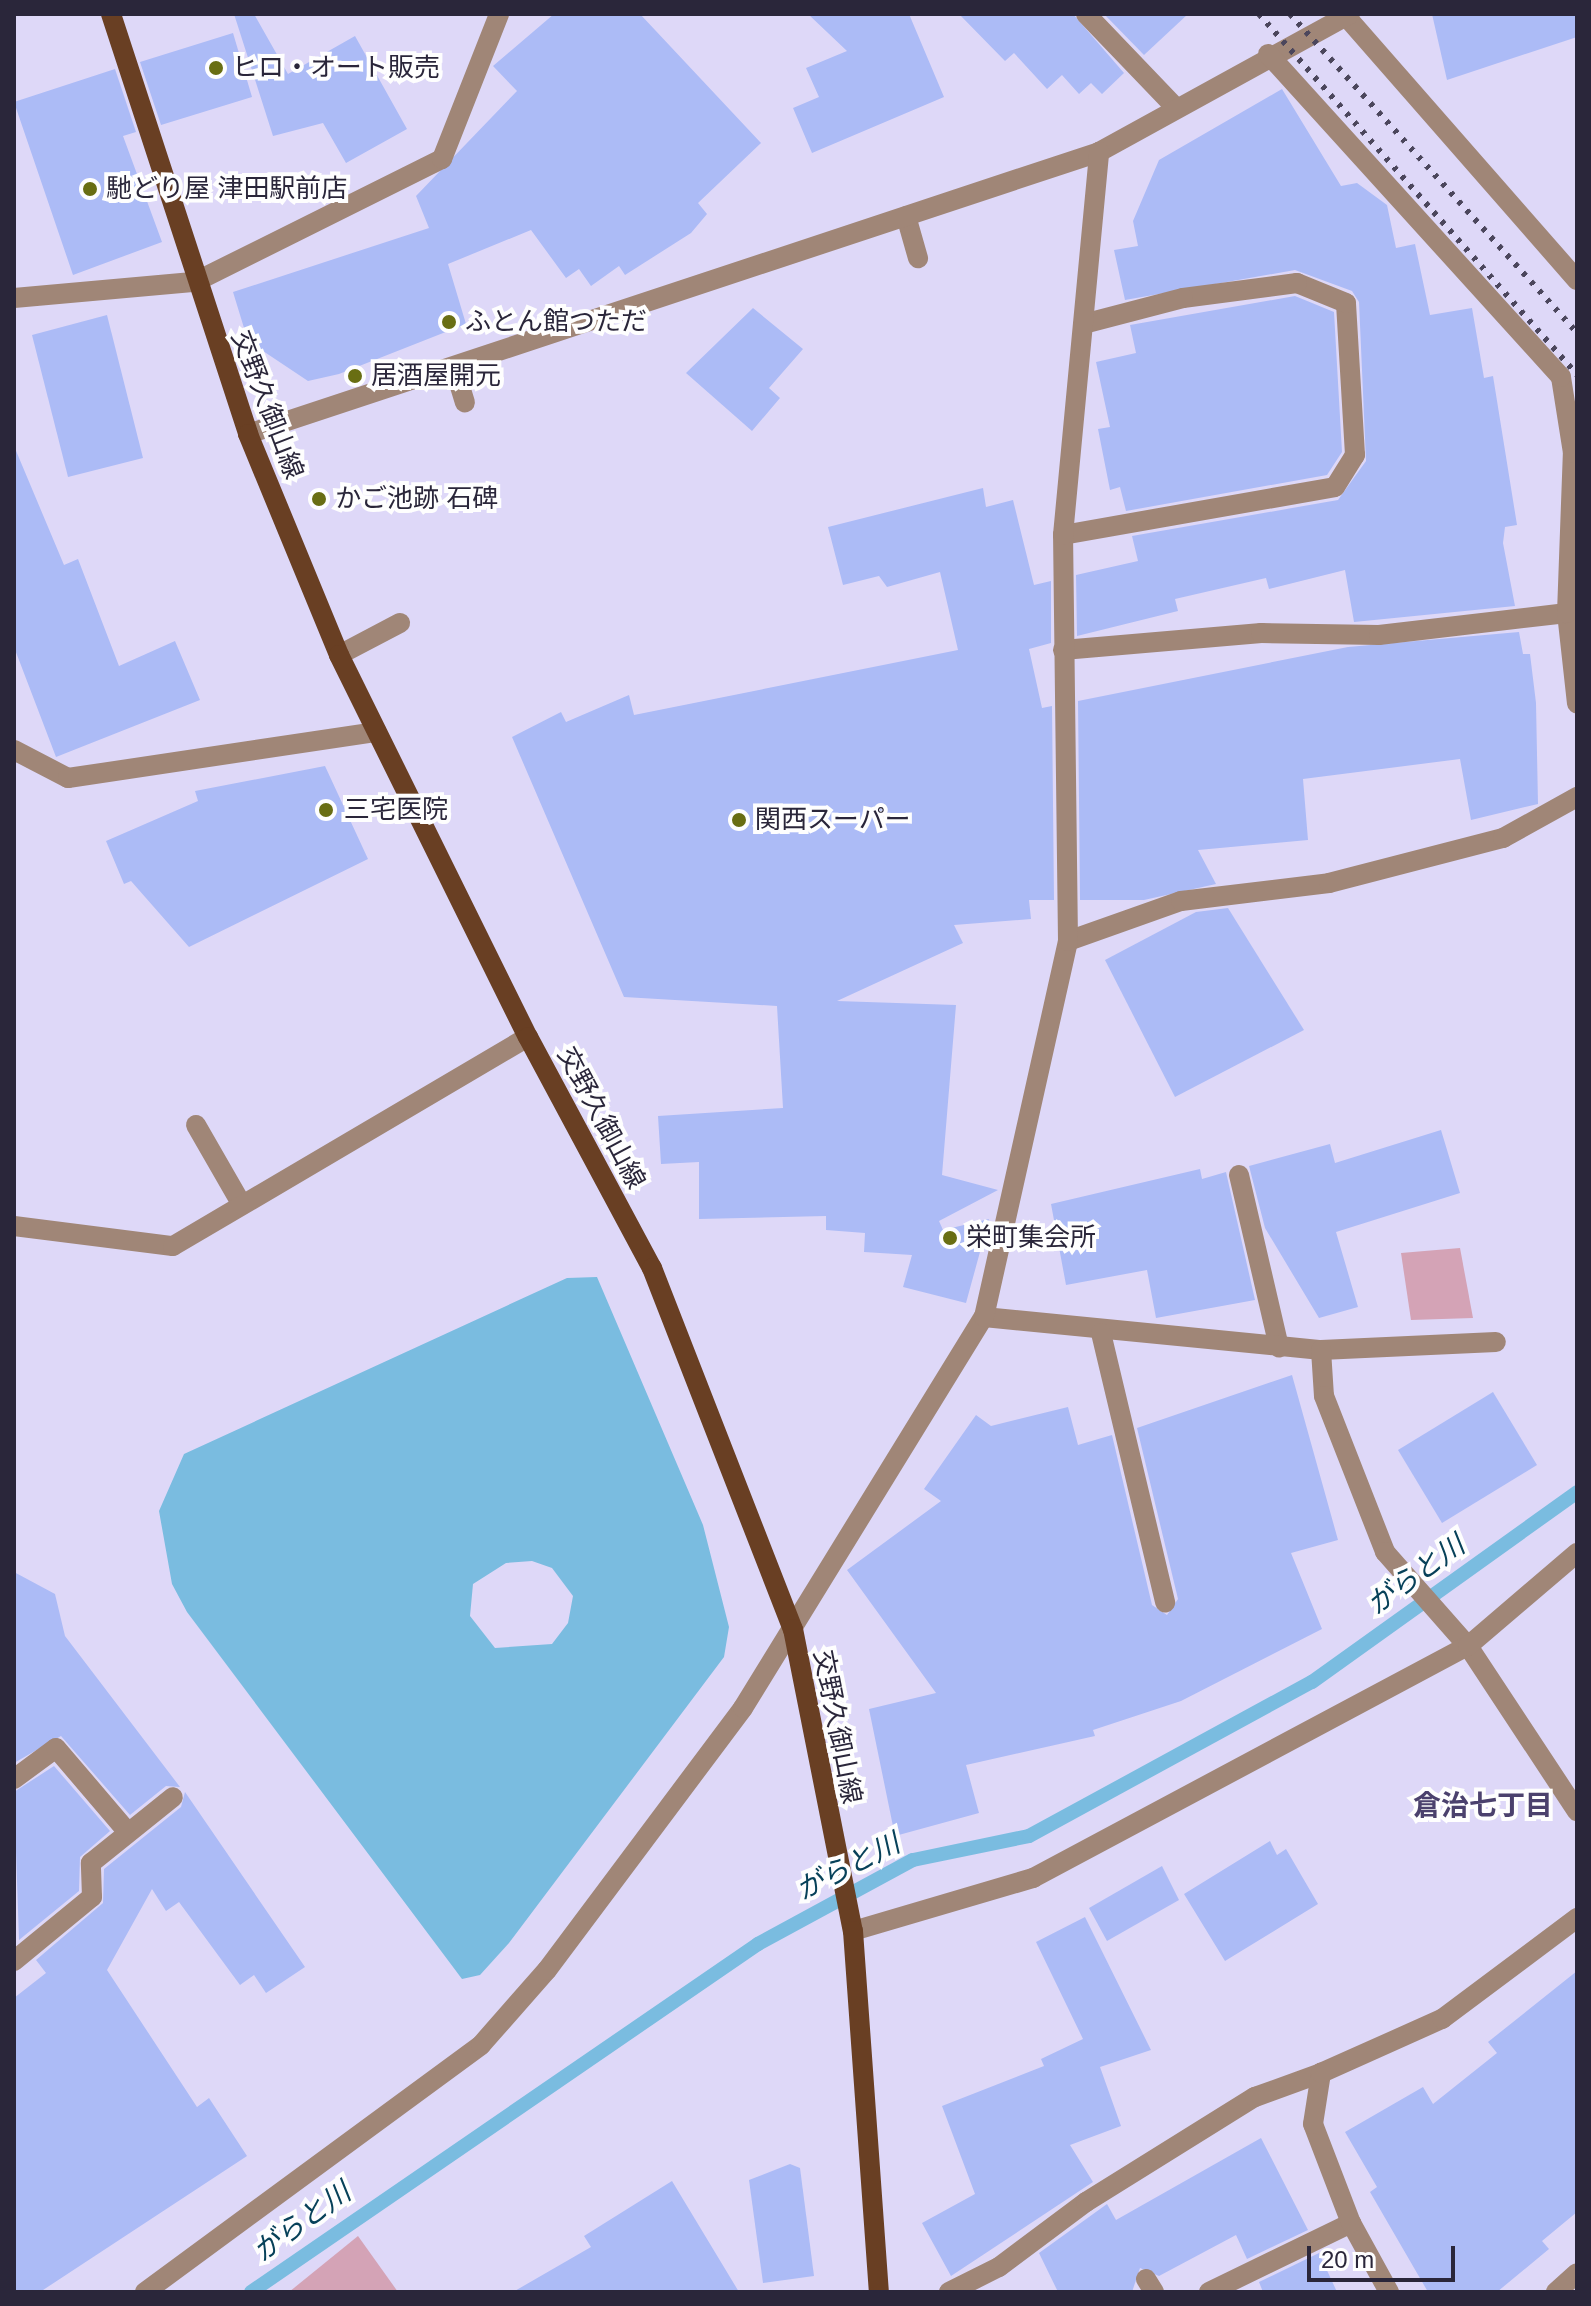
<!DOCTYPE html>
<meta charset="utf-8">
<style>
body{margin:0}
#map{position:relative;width:1591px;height:2306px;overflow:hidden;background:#ded8f8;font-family:Arial,"Noto Sans JP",sans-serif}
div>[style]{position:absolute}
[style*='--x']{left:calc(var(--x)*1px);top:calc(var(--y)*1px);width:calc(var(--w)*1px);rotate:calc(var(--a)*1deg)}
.green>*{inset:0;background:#d4a3b6}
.water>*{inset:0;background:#7abce0}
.stream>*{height:14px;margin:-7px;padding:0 7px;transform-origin:7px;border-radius:7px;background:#7abce0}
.building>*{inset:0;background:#acbbf6}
.minor>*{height:20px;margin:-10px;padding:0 10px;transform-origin:10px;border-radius:10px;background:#a08677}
.major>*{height:20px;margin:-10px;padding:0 10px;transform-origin:10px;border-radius:10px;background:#693f23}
.rail>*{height:6px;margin-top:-3px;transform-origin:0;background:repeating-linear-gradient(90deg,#4b465c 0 4px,transparent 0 12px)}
.dots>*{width:22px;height:22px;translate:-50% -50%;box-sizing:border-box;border:4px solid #fefefe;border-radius:50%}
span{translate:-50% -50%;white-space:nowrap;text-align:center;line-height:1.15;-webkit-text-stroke:8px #fefefe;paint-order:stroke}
.poi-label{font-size:26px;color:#2a263a}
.left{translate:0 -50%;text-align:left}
.street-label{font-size:26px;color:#2a263a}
.water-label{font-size:28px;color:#074159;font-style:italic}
.neighbourhood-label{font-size:28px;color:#4b416d;font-weight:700}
.frame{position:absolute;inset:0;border:16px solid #2a263a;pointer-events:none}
.scale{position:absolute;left:1307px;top:2246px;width:148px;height:36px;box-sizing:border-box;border:4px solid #2a263a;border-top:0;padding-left:10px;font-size:24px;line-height:28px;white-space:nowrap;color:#2a263a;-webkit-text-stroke:6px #fefefe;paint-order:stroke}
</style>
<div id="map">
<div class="green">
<i style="clip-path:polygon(1460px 1248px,1473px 1318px,1411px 1320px,1401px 1253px)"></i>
<i style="clip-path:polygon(358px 2236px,398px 2292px,289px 2292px)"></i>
</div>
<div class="water">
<i style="clip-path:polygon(evenodd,597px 1277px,703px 1525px,729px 1627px,724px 1657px,509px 1943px,480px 1975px,462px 1979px,187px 1612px,172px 1584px,159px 1511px,184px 1454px,567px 1278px,597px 1277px,532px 1561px,552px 1568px,573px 1596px,568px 1623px,552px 1644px,495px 1648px,470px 1616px,473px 1584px,506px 1563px,532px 1561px)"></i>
</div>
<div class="stream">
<i style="--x:251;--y:2292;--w:615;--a:-34.47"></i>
<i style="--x:758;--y:1944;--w:176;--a:-28.5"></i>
<i style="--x:913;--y:1860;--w:118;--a:-11.7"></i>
<i style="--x:1029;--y:1836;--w:322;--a:-28.6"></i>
<i style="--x:1312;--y:1682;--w:326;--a:-35.6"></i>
</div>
<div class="building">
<i style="clip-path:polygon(234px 14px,254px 14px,288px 74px,355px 36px,407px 129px,346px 163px,323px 123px,273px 136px)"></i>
<i style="clip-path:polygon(554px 14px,640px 14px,761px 143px,698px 203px,707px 214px,691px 233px,625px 275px,619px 266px,591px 286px,579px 269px,566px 278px,531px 230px,448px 264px,466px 324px,339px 374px,308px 381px,248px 341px,233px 292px,429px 228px,416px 196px,517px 91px,493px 66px)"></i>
<i style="clip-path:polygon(808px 14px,909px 14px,944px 97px,812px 153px,793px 108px,819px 97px,806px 68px,847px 51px)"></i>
<i style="clip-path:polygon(959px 14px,1073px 14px,1124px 73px,1102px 94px,1091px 83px,1079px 94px,1062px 75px,1047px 89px,1014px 53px,1005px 61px)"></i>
<i style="clip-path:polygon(1104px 14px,1188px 14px,1144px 55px)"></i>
<i style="clip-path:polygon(1432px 14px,1577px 14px,1577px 37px,1447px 80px)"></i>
<i style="clip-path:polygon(233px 33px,252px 97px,161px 125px,140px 62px)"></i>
<i style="clip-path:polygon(115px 69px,136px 132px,123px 136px,162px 242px,73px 275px,14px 102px)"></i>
<i style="clip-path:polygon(1282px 89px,1341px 186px,1357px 183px,1387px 205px,1396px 248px,1415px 244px,1430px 315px,1472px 308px,1484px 378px,1493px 376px,1517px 525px,1505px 527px,1503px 543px,1515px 606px,1354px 622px,1345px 570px,1269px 589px,1266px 578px,1175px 599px,1178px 611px,1077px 636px,1076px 575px,1138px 561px,1132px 536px,1338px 500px,1366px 461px,1359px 302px,1352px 291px,1295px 270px,1125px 300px,1114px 250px,1138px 246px,1133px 221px,1159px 160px)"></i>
<i style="clip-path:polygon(1295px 296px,1334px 312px,1342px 452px,1327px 475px,1126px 511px,1120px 487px,1110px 490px,1098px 429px,1110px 427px,1096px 362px,1136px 353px,1130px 325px)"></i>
<i style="clip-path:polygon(753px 308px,803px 349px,769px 388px,780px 398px,752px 431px,686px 373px)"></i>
<i style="clip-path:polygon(107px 315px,143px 458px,68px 477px,32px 335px)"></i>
<i style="clip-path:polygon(14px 446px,64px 565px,78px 559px,119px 666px,175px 641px,200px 700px,56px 757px,14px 647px)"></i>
<i style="clip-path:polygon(983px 488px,986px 507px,1013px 500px,1034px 585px,1051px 581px,1051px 643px,1029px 649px,1042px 708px,1052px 706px,1054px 900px,1029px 900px,1031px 919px,954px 925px,963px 943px,837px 1001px,956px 1005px,942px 1175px,998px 1190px,939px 1221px,943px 1230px,989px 1219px,966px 1303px,903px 1287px,912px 1255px,864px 1252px,865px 1233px,826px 1230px,826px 1216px,699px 1219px,699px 1162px,661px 1164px,658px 1116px,783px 1108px,777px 1006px,624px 997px,512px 737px,561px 712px,566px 722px,629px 695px,634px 715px,958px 650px,940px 572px,887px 587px,879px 576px,843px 585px,828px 527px)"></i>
<i style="clip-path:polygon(1519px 632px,1523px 654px,1530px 654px,1536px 703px,1538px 804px,1471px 820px,1460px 759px,1303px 779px,1308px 840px,1198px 850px,1216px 884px,1144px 900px,1080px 900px,1078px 701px,1348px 647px)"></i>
<i style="clip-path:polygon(325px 766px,368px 859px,189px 947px,131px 881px,124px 884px,106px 841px,198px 801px,195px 791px)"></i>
<i style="clip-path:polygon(1228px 908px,1304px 1030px,1175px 1097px,1105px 960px,1196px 912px)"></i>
<i style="clip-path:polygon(1441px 1130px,1460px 1193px,1336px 1232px,1358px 1307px,1319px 1318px,1265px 1228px,1249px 1166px,1330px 1144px,1335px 1163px)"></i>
<i style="clip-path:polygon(1200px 1169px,1202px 1179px,1226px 1172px,1255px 1300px,1156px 1318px,1147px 1270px,1066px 1285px,1051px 1204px)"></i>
<i style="clip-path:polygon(1292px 1375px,1338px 1540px,1291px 1553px,1322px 1629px,1181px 1701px,1093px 1730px,1095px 1736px,966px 1765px,979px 1813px,895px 1836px,869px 1709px,936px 1693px,847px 1570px,941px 1501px,924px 1489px,976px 1415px,991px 1426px,1068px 1407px,1078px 1445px,1112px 1435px,1152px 1605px,1167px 1615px,1178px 1599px,1137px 1428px)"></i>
<i style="clip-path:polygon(1493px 1392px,1537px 1465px,1442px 1523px,1398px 1450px)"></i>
<i style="clip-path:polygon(14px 1572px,55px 1594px,65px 1636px,180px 1787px,166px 1786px,130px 1815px,61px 1736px,14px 1763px)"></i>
<i style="clip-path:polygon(54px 1766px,110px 1831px,80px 1857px,79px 1891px,19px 1940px,14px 1792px)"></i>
<i style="clip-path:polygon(185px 1792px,305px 1967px,266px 1993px,254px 1975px,240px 1985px,179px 1902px,166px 1911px,152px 1889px,107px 1970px,197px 2107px,209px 2098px,247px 2156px,40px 2292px,14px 2292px,14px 1998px,46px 1973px,36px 1960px,103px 1903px,104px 1869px,181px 1807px)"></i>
<i style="clip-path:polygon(1270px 1841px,1277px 1855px,1286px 1849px,1318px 1904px,1225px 1961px,1184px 1894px)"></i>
<i style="clip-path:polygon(1162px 1866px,1179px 1900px,1107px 1941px,1089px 1908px)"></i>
<i style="clip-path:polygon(1085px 1917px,1151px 2050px,1100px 2067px,1121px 2126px,1070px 2145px,1093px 2182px,951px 2276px,922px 2223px,975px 2194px,942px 2106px,1044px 2066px,1041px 2059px,1083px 2039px,1036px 1942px)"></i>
<i style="clip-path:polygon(1577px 1971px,1577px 2212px,1542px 2241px,1549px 2249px,1497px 2292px,1428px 2292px,1370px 2192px,1377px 2187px,1345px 2132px,1423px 2087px,1433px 2104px,1497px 2053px,1488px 2042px)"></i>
<i style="clip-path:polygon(1261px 2138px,1308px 2230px,1247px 2259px,1236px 2235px,1159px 2276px,1140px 2268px,1132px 2292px,1058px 2292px,1039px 2253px,1107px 2204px,1116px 2220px)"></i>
<i style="clip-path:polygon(790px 2164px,800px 2168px,814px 2276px,763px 2283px,749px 2180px)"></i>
<i style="clip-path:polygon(672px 2181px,739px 2292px,513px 2292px,591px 2247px,584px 2236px)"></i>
<i style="clip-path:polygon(1319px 2253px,1337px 2292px,1263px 2292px,1259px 2282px)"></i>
</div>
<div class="minor">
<i style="--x:1086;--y:14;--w:130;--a:46.2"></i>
<i style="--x:1344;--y:14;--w:354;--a:48.8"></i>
<i style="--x:906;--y:216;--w:44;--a:74.1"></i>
<i style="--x:14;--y:298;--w:182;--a:-5.1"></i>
<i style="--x:195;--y:282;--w:276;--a:-26.5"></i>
<i style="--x:442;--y:159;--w:156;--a:-68.5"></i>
<i style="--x:455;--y:370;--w:34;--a:73"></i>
<i style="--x:248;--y:434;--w:897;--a:-18.33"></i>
<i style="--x:1099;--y:152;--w:286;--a:-28.8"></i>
<i style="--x:1063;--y:535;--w:276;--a:-10"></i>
<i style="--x:1335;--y:487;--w:38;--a:-58"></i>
<i style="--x:1355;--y:455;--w:152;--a:-93.4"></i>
<i style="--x:1346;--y:303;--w:53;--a:-157.8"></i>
<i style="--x:1297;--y:283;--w:115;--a:172.5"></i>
<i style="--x:1183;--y:298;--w:103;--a:165.4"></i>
<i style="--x:1567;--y:613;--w:91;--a:83.7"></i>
<i style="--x:1063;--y:650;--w:199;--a:-4.9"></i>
<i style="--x:1261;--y:633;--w:118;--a:1"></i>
<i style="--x:1379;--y:635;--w:189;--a:-6.7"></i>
<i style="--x:1567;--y:613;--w:160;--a:-87.9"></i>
<i style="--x:1573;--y:453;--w:77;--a:-99"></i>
<i style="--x:1561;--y:377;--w:436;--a:-132.2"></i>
<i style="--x:339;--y:655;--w:69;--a:-27.7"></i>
<i style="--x:14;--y:750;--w:61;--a:27.4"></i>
<i style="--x:68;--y:778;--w:312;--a:-8.5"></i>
<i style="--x:1068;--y:941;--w:120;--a:-19.5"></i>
<i style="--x:1181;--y:901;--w:149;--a:-6.9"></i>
<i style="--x:1329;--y:883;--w:180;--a:-14.5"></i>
<i style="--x:1503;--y:838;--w:85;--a:-29"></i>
<i style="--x:196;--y:1125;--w:92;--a:60.1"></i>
<i style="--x:1239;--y:1175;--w:177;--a:76.9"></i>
<i style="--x:14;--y:1226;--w:160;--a:7.2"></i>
<i style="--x:173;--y:1246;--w:412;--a:-30.5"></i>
<i style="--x:984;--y:1317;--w:339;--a:5.6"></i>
<i style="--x:1321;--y:1350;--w:175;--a:-2.6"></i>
<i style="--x:1101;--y:1333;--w:277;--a:76.6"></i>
<i style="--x:1321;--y:1350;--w:46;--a:86.3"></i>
<i style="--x:1324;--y:1396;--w:168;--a:68.6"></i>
<i style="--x:1385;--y:1552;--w:125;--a:48.6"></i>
<i style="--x:1468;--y:1646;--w:198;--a:56.6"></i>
<i style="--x:14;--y:1779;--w:52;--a:-36.4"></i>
<i style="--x:56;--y:1748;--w:109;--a:49.5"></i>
<i style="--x:853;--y:1931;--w:188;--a:-16.4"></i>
<i style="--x:1033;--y:1878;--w:493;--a:-28.1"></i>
<i style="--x:1468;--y:1646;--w:143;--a:-40.5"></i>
<i style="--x:14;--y:1961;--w:101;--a:-39.4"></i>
<i style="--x:92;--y:1897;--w:34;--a:-92"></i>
<i style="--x:91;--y:1863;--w:105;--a:-38.8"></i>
<i style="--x:1146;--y:2279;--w:15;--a:58"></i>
<i style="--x:145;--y:2292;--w:417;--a:-36.3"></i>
<i style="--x:481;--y:2045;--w:100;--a:-48.7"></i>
<i style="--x:547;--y:1970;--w:327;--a:-53.2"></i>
<i style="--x:743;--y:1708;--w:459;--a:-58.4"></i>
<i style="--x:984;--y:1317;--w:385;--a:-77.4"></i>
<i style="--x:1068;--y:941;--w:406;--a:-90.7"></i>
<i style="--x:1063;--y:535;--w:385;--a:-84.6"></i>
<i style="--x:949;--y:2292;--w:56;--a:-26.6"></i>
<i style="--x:999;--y:2267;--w:109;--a:-36.8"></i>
<i style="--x:1086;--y:2202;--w:199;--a:-31.9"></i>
<i style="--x:1255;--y:2097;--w:70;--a:-20"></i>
<i style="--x:1209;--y:2292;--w:158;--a:-25.9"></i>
<i style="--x:1389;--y:2292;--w:79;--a:-118.8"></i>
<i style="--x:1351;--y:2223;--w:106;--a:-111"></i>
<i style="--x:1313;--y:2124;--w:52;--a:-81.1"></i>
<i style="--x:1321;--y:2073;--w:133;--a:-24.1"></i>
<i style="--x:1442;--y:2019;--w:169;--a:-36.8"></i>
<i style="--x:1556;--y:2292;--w:28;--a:-42"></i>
</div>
<div class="major">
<i style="--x:111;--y:14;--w:442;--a:71.9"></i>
<i style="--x:248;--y:434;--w:239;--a:67.6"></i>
<i style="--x:339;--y:655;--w:426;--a:63.7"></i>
<i style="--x:528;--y:1037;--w:262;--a:61.8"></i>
<i style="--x:652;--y:1268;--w:388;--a:68.7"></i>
<i style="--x:793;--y:1629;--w:308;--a:78.8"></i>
<i style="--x:853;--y:1931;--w:362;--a:85.9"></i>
</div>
<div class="rail">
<i style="--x:1259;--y:14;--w:481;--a:48.6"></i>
<i style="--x:1290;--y:14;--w:429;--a:48"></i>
</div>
<div class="dots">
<i style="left:216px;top:68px;background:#696e13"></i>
<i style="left:90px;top:189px;background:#696e13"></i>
<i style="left:449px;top:322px;background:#696e13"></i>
<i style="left:355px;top:376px;background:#696e13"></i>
<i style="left:319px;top:499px;background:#696e13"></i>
<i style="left:326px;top:810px;background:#696e13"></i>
<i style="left:739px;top:820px;background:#696e13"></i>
<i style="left:950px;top:1238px;background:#696e13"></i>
</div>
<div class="poi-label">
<span class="left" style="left:232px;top:68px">ヒロ・オート販売</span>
<span class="left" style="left:106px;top:189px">馳どり屋 津田駅前店</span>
<span class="left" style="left:465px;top:322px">ふとん館つただ</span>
<span class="left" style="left:371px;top:376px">居酒屋開元</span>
<span class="left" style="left:335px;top:499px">かご池跡 石碑</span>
<span class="left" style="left:344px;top:810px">三宅医院</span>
<span class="left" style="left:755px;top:820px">関西スーパー</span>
<span class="left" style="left:966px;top:1238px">栄町集会所</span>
</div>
<div class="street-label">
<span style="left:267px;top:405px;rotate:69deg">交野久御山線</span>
<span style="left:601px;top:1118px;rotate:62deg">交野久御山線</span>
<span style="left:837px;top:1727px;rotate:79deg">交野久御山線</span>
</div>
<div class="water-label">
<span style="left:1416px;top:1575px;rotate:-36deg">がらと川</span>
<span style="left:848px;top:1867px;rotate:-27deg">がらと川</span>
<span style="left:302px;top:2222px;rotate:-36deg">がらと川</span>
</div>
<div class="neighbourhood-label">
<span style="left:1483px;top:1806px">倉治七丁目</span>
</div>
<div class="frame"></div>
<div class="scale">20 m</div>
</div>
